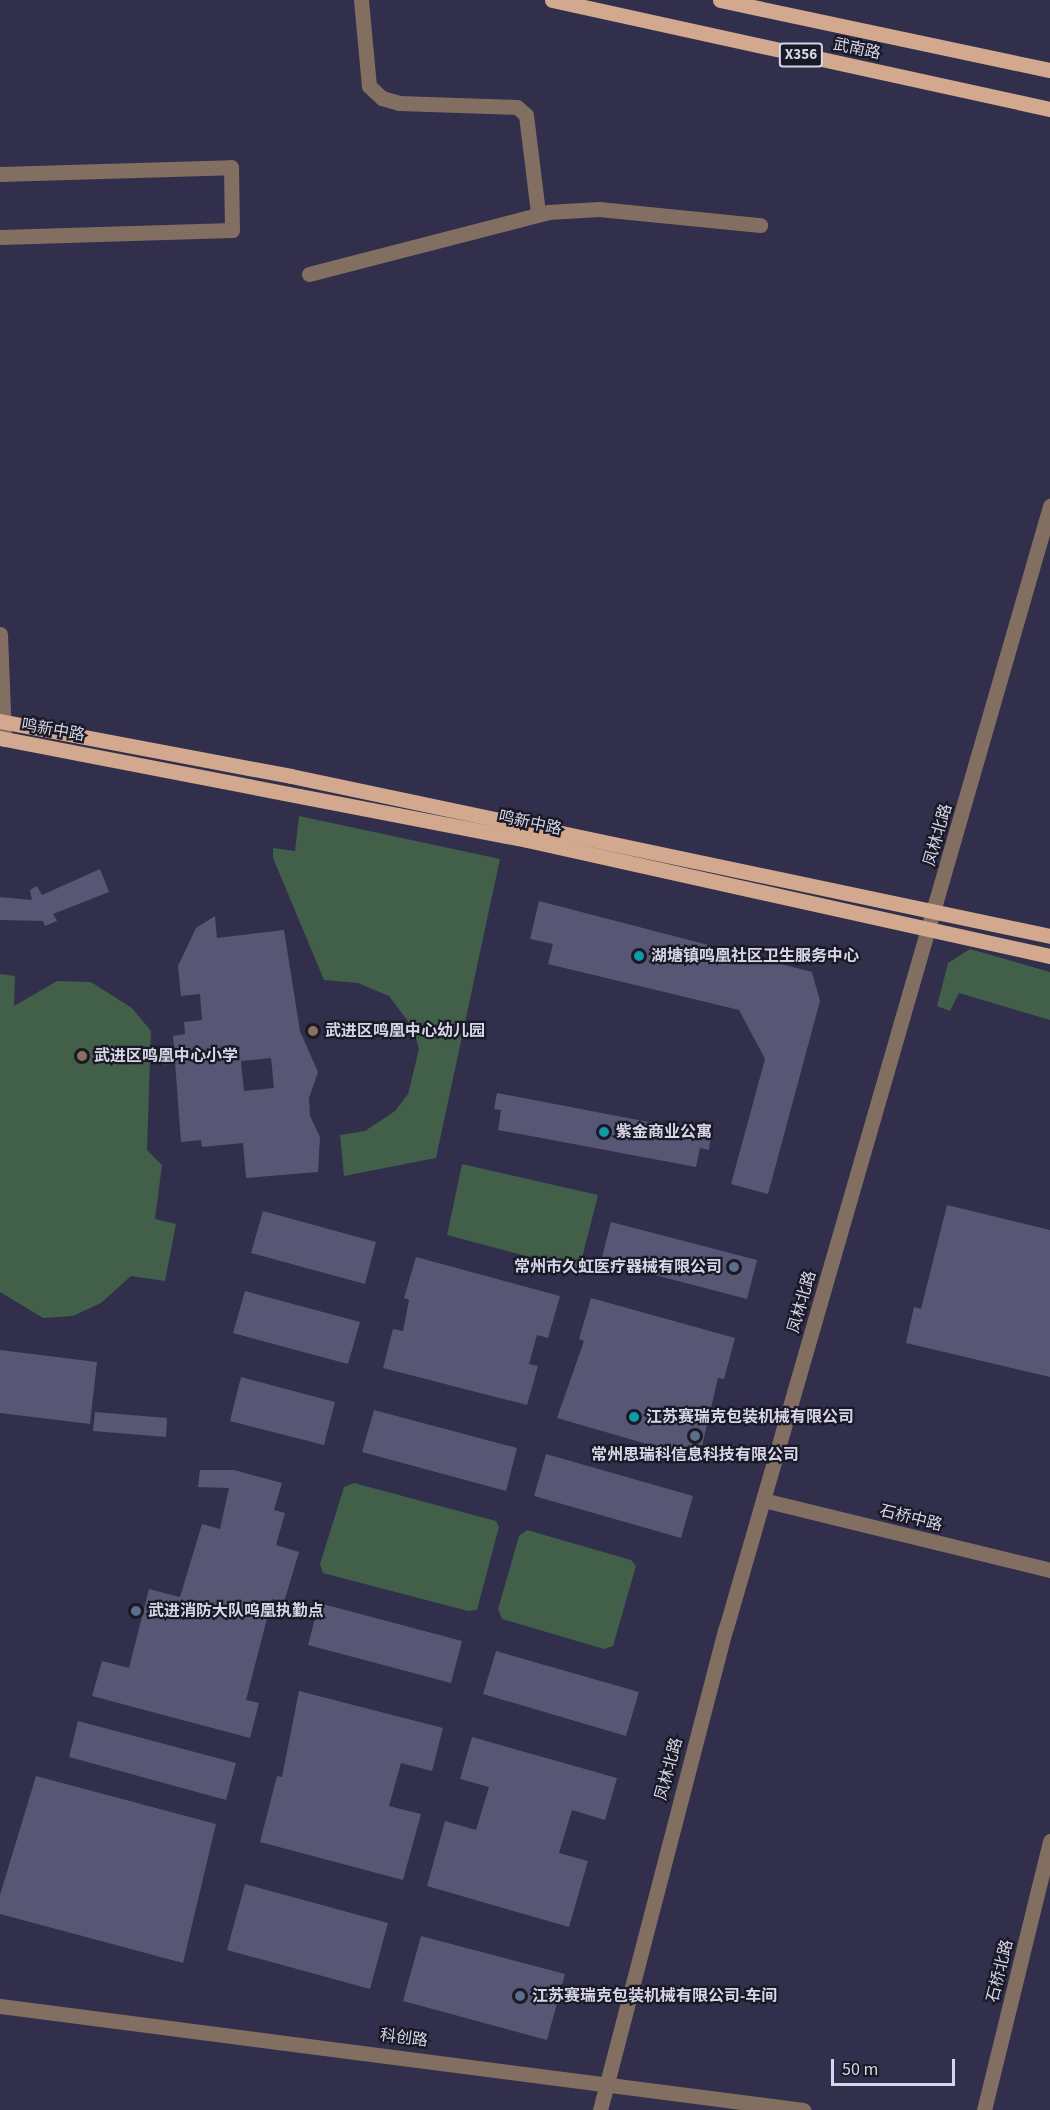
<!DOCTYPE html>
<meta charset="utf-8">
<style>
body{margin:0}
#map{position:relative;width:1050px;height:2110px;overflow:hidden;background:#312f4b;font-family:"Source Sans 3","Noto Sans SC",sans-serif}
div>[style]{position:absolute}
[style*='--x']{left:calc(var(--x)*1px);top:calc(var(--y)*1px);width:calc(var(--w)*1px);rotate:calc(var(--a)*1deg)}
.green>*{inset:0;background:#415f49}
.building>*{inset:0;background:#575674}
.minor>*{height:15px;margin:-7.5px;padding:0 7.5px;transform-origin:7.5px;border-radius:7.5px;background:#836e62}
.major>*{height:15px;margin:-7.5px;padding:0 7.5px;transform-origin:7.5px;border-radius:7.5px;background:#d2a88e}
.dots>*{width:16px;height:16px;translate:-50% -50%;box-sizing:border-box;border:3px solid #1a1926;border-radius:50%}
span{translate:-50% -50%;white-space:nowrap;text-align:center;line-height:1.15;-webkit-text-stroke:4.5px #1a1926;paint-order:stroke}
.shield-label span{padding:2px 4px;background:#1a1926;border:2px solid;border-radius:4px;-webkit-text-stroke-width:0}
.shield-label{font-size:15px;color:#d6d6e8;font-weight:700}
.street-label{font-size:16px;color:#d6d6e8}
.poi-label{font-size:16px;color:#d6d6e8;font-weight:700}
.left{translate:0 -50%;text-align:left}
.right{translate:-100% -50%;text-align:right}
.scale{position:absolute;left:831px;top:2059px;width:124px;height:27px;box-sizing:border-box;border:3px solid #d6d6e8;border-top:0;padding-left:8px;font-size:18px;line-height:21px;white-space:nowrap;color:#d6d6e8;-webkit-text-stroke:4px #1a1926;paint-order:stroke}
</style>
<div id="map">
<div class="green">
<i style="clip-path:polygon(299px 816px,500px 859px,436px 1158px,344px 1176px,340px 1135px,365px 1131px,395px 1111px,408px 1094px,419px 1049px,413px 1028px,389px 996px,358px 983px,324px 980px,273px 858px,273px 848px,295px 851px)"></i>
<i style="clip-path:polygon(970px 949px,1050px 972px,1050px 1020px,959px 993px,950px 1011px,937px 1006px,948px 963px)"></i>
<i style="clip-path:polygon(0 974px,15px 976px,14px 1006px,57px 981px,91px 982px,132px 1008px,151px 1031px,147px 1150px,162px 1165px,155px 1219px,176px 1224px,165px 1281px,131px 1276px,101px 1303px,73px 1316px,43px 1318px,0 1292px)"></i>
<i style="clip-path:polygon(462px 1164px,598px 1195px,579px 1270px,447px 1235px)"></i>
<i style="clip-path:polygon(354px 1483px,496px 1521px,499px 1527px,477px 1610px,468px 1611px,323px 1573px,320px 1564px,344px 1487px)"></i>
<i style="clip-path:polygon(527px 1530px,631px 1560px,636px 1566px,613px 1646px,604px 1649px,502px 1619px,498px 1609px,519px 1536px)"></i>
</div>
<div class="building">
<i style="clip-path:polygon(100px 869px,109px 892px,53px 914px,57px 921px,45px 926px,43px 921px,0 920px,0 897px,32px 900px,30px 890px,37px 886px,42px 895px)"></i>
<i style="clip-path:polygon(539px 901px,812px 972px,820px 1001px,768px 1194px,731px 1184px,765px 1059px,739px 1010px,548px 964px,553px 944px,530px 939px)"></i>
<i style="clip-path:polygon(evenodd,215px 916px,217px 938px,284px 930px,300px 1031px,318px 1072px,309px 1098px,310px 1116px,320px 1137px,318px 1172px,246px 1178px,243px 1143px,202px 1147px,201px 1140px,181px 1142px,173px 1036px,185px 1034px,184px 1022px,202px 1020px,200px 994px,181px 996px,178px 966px,196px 928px,215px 916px,271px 1058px,274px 1088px,244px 1091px,241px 1061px,271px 1058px)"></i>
<i style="clip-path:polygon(497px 1093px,711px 1134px,709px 1150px,700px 1148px,696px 1167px,498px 1130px,501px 1110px,494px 1109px)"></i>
<i style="clip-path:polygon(947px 1205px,1050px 1230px,1050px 1377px,906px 1343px,914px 1307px,921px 1309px)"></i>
<i style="clip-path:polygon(263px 1211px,376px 1242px,365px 1284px,251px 1253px)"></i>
<i style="clip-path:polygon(611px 1222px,757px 1260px,747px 1299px,601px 1261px)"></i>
<i style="clip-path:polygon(416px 1257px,560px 1296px,548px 1338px,537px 1335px,529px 1364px,538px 1366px,527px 1405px,383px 1368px,393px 1329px,403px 1331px,409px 1300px,404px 1298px)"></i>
<i style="clip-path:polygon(245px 1291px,360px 1322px,348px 1364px,233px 1333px)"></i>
<i style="clip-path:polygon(591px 1298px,735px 1338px,724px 1379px,718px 1378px,699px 1459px,557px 1418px,584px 1341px,579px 1339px)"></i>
<i style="clip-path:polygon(0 1350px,97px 1362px,90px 1424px,0 1413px)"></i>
<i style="clip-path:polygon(241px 1377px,335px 1402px,324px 1445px,230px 1421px)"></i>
<i style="clip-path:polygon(374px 1410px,517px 1448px,506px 1491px,362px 1452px)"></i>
<i style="clip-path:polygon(95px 1412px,167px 1418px,166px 1437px,93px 1431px)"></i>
<i style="clip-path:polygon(546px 1454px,693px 1496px,681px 1538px,534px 1496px)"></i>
<i style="clip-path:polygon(200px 1470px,234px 1470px,282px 1483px,274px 1510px,285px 1513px,276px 1545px,299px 1552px,284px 1602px,272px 1599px,246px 1700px,259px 1703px,250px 1738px,92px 1696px,102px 1661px,129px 1668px,149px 1589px,180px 1597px,202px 1524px,220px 1529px,229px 1488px,198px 1487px)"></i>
<i style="clip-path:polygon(319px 1603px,462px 1641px,451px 1683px,308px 1645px)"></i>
<i style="clip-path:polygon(496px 1651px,639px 1692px,626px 1736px,483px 1694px)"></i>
<i style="clip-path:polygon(299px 1691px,443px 1728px,432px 1771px,401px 1763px,389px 1806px,421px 1814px,403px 1880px,260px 1842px,277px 1776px,282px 1777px)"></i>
<i style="clip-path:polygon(78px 1721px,236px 1763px,226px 1800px,69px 1757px)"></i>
<i style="clip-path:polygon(472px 1737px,617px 1778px,605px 1820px,572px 1810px,559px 1853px,588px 1861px,569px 1927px,427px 1886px,445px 1821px,476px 1830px,489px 1787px,460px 1779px)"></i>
<i style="clip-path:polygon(36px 1776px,216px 1824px,183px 1963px,0 1914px,0 1895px)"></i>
<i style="clip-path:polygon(245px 1884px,388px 1923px,370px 1989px,227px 1950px)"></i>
<i style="clip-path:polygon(421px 1936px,565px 1974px,547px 2040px,403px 2001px)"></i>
</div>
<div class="minor">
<i style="--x:361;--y:0;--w:86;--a:84.7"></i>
<i style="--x:369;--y:86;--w:18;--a:43"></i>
<i style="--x:382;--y:98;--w:18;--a:16"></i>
<i style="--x:399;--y:103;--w:118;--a:1.9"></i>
<i style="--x:517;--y:107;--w:12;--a:42"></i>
<i style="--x:526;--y:115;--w:99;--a:83"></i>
<i style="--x:0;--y:174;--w:231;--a:-1.7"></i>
<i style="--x:231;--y:167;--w:63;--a:89.1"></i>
<i style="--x:232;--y:230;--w:232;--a:178.3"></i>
<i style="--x:309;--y:274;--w:247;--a:-14.5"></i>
<i style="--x:548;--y:212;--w:51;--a:-3.4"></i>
<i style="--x:599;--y:209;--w:162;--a:5.7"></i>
<i style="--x:0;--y:634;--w:105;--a:87.8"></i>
<i style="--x:763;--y:1500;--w:295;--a:13.7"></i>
<i style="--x:0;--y:2006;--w:810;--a:7.38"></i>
<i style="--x:600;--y:2110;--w:498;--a:-75.4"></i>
<i style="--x:726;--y:1628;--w:1168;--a:-73.89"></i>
<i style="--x:984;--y:2110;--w:277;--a:-76.2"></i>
</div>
<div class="major">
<i style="--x:552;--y:0;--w:510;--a:12.35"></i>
<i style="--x:720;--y:0;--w:337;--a:12"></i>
<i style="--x:0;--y:721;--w:296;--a:10.7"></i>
<i style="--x:291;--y:776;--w:776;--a:11.9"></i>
<i style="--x:0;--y:738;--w:537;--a:10.95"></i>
<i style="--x:527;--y:840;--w:536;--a:12.51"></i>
</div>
<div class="dots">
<i style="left:639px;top:956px;background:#0f9aa8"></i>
<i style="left:313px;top:1031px;background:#8d6e63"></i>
<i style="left:82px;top:1056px;background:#8d6e63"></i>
<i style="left:604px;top:1132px;background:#0f9aa8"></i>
<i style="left:734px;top:1267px;background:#5c6f8a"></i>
<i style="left:634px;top:1417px;background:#0f9aa8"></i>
<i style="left:695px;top:1436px;background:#5c6f8a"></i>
<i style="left:136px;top:1611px;background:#5c6f8a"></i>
<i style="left:520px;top:1996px;background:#5c6f8a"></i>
</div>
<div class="shield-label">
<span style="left:801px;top:55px">X356</span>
</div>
<div class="street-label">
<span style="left:857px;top:49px;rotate:12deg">武南路</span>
<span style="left:53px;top:730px;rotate:10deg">鸣新中路</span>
<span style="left:530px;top:823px;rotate:12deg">鸣新中路</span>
<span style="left:938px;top:835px;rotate:-74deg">凤林北路</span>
<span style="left:802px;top:1302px;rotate:-74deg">凤林北路</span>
<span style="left:911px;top:1518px;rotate:14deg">石桥中路</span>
<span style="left:669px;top:1769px;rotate:-75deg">凤林北路</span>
<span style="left:1000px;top:1971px;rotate:-76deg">石桥北路</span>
<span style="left:404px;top:2038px;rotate:7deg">科创路</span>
</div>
<div class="poi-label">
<span class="left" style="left:651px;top:956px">湖塘镇鸣凰社区卫生服务中心</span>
<span class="left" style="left:325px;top:1031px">武进区鸣凰中心幼儿园</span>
<span class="left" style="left:94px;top:1056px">武进区鸣凰中心小学</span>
<span class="left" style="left:616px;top:1132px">紫金商业公寓</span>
<span class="right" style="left:722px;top:1267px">常州市久虹医疗器械有限公司</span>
<span class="left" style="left:646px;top:1417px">江苏赛瑞克包装机械有限公司</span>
<span style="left:695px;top:1455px">常州思瑞科信息科技有限公司</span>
<span class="left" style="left:148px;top:1611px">武进消防大队呜凰执勤点</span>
<span class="left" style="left:532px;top:1996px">江苏赛瑞克包装机械有限公司-车间</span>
</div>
<div class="scale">50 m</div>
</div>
